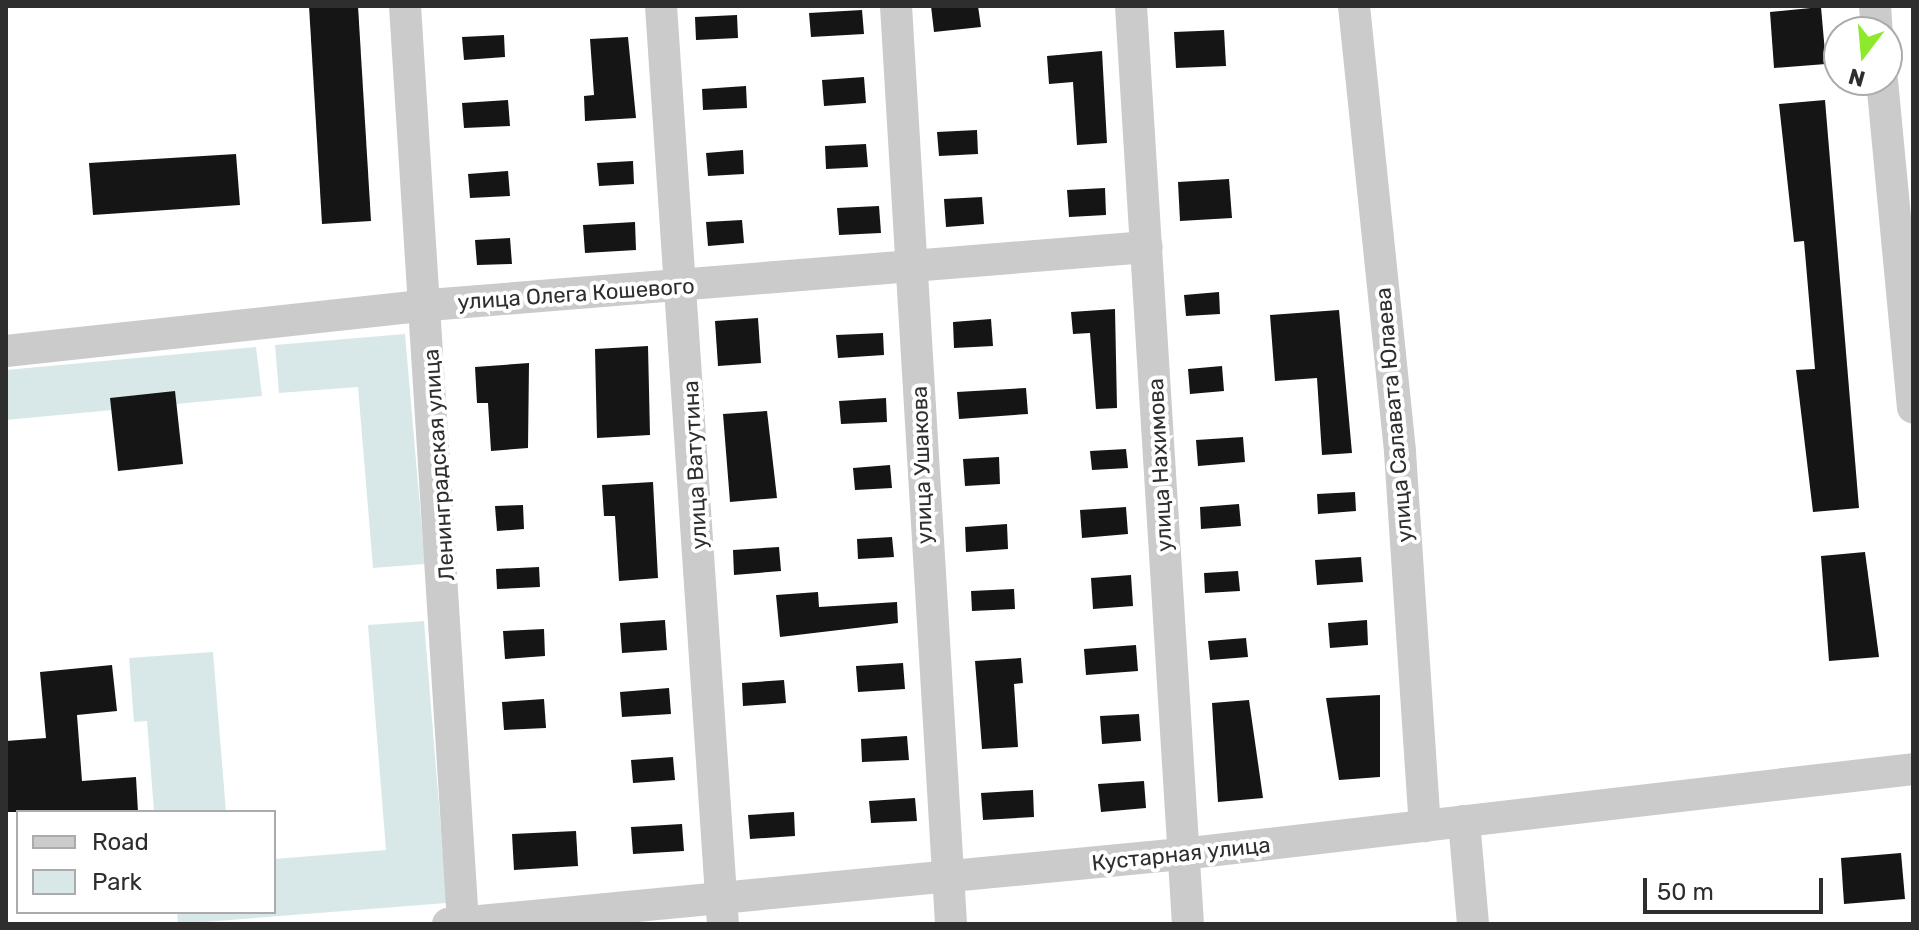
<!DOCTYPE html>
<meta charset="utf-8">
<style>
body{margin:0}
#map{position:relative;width:1919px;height:930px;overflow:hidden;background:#fff;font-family:Rubik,sans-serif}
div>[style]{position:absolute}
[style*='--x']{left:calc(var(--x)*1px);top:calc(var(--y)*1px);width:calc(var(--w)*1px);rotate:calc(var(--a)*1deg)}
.green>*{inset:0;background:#d8e8e9}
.building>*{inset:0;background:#151515}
.minor>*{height:32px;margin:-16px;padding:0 16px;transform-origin:16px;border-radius:16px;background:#cbcbcb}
span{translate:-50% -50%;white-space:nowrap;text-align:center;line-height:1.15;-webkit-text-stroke:8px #fff;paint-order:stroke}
.street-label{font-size:22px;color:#2e2e2e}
.frame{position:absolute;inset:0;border:8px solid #2e2e2e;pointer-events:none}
.legend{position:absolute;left:16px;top:810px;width:260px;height:104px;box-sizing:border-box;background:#fff;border:2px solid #ababab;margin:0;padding:10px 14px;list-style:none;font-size:24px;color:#2e2e2e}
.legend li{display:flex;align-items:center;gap:16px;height:40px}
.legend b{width:40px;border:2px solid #ababab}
.north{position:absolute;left:1823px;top:16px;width:80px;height:80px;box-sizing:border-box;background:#fff;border:2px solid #ababab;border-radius:50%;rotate:196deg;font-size:22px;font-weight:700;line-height:32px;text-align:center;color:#2e2e2e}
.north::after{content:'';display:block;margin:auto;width:28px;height:36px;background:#8ce92b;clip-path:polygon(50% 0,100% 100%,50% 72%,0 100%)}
.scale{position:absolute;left:1643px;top:878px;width:180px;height:36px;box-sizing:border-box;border:4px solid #2e2e2e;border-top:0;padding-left:10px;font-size:24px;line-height:28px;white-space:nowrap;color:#2e2e2e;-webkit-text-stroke:6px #fff;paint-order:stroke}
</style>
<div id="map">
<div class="green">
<i style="clip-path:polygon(405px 334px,425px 564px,373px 568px,358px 387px,279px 393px,275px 345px)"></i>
<i style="clip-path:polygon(256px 347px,262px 396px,6px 420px,6px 370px)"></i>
<i style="clip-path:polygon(424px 621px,447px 903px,178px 924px,177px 912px,274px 912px,274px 859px,386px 850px,368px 625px)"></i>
<i style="clip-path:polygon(213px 652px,226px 812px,154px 812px,147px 721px,134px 722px,129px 658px)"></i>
</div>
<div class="building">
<i style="clip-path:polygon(309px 6px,358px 6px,371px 221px,322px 224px)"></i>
<i style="clip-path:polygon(931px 6px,978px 6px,981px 27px,934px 32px)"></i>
<i style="clip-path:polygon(1821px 7px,1826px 64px,1774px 68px,1770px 12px)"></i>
<i style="clip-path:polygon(862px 10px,864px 34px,811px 37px,809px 13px)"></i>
<i style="clip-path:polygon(737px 15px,738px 38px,696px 40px,695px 17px)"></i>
<i style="clip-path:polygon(1224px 30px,1226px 66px,1176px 68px,1174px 32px)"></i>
<i style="clip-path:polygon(504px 35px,505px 57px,464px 60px,462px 37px)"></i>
<i style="clip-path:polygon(628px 37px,636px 118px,585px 121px,584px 96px,594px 95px,590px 39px)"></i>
<i style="clip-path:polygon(1102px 51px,1107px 143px,1077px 145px,1073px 82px,1049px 84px,1047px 56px)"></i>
<i style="clip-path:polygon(864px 77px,866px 103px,824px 106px,822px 80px)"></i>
<i style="clip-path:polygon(746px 86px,747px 108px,703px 110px,702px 89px)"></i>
<i style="clip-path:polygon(508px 100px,510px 126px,464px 128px,462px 103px)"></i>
<i style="clip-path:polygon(1825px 100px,1859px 508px,1813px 512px,1796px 370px,1815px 369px,1804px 241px,1794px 242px,1779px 104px)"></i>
<i style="clip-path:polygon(977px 130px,978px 154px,939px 156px,937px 132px)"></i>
<i style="clip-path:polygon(866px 144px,868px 167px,826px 169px,825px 146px)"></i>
<i style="clip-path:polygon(743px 150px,744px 174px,708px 176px,706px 153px)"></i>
<i style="clip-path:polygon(236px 154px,240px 205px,93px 215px,89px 163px)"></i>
<i style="clip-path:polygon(633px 161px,634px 184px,599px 186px,597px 163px)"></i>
<i style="clip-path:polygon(508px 171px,510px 196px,470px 198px,468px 174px)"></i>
<i style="clip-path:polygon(1229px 179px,1232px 218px,1180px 221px,1178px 182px)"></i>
<i style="clip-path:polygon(1105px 188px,1106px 215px,1069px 217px,1067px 190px)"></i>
<i style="clip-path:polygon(982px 197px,984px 224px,946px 227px,944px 199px)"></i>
<i style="clip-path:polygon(879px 206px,881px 233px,839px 235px,837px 208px)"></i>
<i style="clip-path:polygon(742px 220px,744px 243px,708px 246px,706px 222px)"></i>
<i style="clip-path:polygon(635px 222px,636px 250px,585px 253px,583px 225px)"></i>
<i style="clip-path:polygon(510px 238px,512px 264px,477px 265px,475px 240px)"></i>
<i style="clip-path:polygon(1219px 292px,1220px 314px,1186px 316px,1184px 295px)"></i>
<i style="clip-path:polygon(1115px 309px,1117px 408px,1096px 409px,1090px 333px,1073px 334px,1071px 312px)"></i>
<i style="clip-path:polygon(1339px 310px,1352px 453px,1322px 455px,1317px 378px,1275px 381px,1270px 315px)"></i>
<i style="clip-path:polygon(758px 318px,761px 363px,718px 366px,715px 321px)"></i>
<i style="clip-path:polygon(991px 319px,993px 346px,954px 348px,953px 322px)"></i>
<i style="clip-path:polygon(883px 333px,884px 355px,838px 358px,836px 335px)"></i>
<i style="clip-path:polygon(648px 346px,650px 435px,597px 438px,595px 349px)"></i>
<i style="clip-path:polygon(529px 363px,528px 448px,491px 451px,488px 403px,477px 403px,475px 367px)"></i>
<i style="clip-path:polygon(1222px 366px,1224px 391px,1190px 394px,1188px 369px)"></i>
<i style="clip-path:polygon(1026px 388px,1028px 414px,959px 419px,957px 392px)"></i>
<i style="clip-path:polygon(175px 391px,183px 464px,118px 471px,110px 398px)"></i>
<i style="clip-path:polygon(886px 398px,887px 422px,841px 424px,839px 401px)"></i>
<i style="clip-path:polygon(767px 411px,777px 498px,730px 502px,723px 414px)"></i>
<i style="clip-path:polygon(1243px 437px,1245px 462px,1198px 466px,1196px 440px)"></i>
<i style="clip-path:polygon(1126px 449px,1128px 468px,1092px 470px,1090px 451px)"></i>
<i style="clip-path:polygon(999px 457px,1000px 484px,965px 486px,963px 459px)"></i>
<i style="clip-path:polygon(890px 465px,892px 488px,855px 490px,853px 468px)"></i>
<i style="clip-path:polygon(653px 482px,658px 578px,619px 581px,615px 516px,604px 516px,602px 485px)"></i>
<i style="clip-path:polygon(1355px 492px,1356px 511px,1318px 514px,1317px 494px)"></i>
<i style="clip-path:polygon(1239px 504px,1241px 526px,1201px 529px,1200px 507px)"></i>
<i style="clip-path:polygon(523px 505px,524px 529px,497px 531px,495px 506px)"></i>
<i style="clip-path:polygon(1126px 507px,1128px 534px,1082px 538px,1080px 510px)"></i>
<i style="clip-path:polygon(1007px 524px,1008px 549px,966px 552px,965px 527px)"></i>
<i style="clip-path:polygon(892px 537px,894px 557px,858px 559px,857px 539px)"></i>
<i style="clip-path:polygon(779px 547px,781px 571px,734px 575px,733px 550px)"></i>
<i style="clip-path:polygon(1865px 552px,1879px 657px,1829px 661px,1821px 556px)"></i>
<i style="clip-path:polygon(1361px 557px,1363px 582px,1317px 585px,1315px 560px)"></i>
<i style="clip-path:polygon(539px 567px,540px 587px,497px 589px,496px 569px)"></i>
<i style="clip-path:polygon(1238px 571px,1240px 591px,1205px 593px,1204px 573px)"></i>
<i style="clip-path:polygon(1131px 575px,1133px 606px,1093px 609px,1091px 578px)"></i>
<i style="clip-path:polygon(1014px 589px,1015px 609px,972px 611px,971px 591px)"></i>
<i style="clip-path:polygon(818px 592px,819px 607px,897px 602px,898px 623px,780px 637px,776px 595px)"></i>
<i style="clip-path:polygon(665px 620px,667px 650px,622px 653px,620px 623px)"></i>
<i style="clip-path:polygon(1367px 620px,1368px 645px,1330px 648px,1328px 623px)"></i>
<i style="clip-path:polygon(544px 629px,545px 656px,505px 659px,503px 631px)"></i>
<i style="clip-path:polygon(1246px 638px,1248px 657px,1210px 660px,1208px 641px)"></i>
<i style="clip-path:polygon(1136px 645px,1138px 671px,1086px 675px,1084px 649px)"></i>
<i style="clip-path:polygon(1021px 658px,1023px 683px,1014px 684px,1018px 747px,982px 749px,975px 661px)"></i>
<i style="clip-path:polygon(903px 663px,905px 689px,858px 692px,856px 666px)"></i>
<i style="clip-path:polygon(112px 665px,117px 711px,77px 715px,82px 781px,136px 777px,138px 812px,6px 812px,6px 741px,46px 738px,40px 672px)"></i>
<i style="clip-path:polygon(784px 680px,786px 703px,743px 706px,742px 683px)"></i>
<i style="clip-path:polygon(669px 688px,671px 714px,622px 717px,620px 692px)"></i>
<i style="clip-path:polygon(1380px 695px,1380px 777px,1339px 780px,1326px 698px)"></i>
<i style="clip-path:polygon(544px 699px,546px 728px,504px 730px,502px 702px)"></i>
<i style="clip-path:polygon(1249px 700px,1263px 798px,1218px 802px,1212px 703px)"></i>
<i style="clip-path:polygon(1139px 714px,1141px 741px,1102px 744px,1100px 716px)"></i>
<i style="clip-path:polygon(907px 736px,909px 760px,862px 762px,861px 739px)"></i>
<i style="clip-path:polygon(673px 757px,675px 780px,633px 783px,631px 760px)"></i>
<i style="clip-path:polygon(1144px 781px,1146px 808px,1101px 812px,1098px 784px)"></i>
<i style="clip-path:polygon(1033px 790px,1034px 817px,983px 820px,981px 793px)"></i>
<i style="clip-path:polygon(915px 798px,917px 821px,871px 823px,869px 801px)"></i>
<i style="clip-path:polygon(794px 812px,795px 836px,750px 839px,748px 815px)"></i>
<i style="clip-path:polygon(682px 824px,684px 851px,633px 854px,631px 827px)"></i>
<i style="clip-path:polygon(576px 831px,578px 866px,514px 870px,512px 834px)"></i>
<i style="clip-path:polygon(1901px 853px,1905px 899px,1844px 904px,1841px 858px)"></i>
</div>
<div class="minor">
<i style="--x:405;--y:6;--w:920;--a:86.38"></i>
<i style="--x:661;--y:6;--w:920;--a:86.14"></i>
<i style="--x:896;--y:6;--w:920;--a:86.57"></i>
<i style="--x:1131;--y:6;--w:920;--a:86.45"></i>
<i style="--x:1354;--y:6;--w:448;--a:84.1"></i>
<i style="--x:1400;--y:452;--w:375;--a:86.2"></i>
<i style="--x:1875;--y:6;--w:26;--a:86"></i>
<i style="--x:1882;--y:80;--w:329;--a:84.6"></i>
<i style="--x:6;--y:351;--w:425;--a:-6.2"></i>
<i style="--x:429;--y:305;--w:720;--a:-4.62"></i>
<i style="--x:1464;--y:821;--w:103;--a:85"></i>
<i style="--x:448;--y:924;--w:737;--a:-5.45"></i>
<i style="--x:1182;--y:854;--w:736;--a:-6.63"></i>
</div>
<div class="street-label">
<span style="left:576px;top:294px;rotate:-4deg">улица Олега Кошевого</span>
<span style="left:1394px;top:415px;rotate:-95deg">улица Салавата Юлаева</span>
<span style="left:439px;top:465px;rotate:-94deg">Ленинградская улица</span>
<span style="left:695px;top:465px;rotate:-93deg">улица Ватутина</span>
<span style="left:922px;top:465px;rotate:-92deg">улица Ушакова</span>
<span style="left:1160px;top:465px;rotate:-93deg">улица Нахимова</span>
<span style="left:1181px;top:854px;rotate:-6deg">Кустарная улица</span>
</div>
<div class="frame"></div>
<ul class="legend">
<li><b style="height:10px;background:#cbcbcb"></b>Road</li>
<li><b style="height:22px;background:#d8e8e9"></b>Park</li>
</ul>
<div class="north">N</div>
<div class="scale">50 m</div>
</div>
